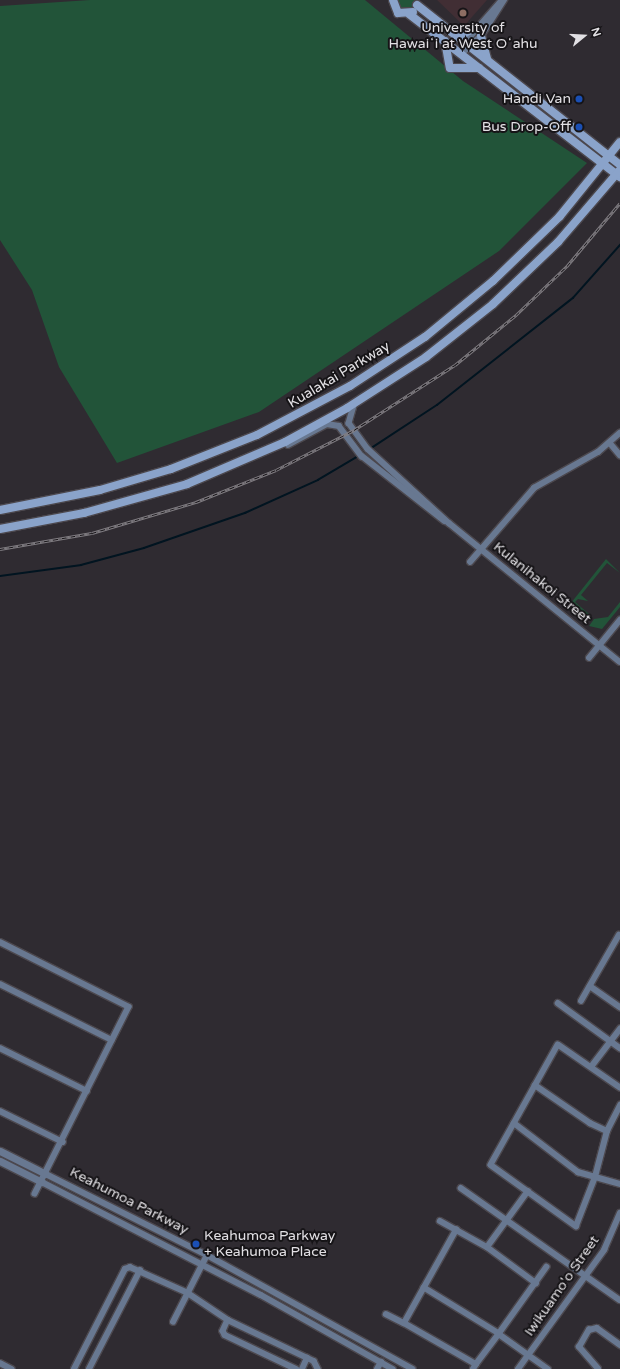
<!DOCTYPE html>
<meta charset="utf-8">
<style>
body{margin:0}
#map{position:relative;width:620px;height:1369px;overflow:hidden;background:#2f2b31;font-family:"Varela Round",sans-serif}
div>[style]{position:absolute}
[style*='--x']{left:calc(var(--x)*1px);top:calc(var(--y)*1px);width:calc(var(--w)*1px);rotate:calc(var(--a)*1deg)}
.education>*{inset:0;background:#412e34}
.green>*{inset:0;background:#225439}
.stream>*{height:1.5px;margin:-0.75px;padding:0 0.75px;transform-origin:0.75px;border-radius:0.75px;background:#011420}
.roads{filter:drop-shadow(1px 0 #4c484e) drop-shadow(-1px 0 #4c484e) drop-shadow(0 1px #4c484e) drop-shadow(0 -1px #4c484e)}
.minor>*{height:5.5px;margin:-2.75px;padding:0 2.75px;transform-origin:2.75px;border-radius:2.75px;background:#687891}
.tertiary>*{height:7px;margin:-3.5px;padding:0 3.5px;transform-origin:3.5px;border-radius:3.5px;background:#687891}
.secondary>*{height:8px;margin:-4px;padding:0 4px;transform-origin:4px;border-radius:4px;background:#8aa3ca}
.rail>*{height:3px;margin-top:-1.5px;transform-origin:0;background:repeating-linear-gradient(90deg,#161417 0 4.5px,#807d82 0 9px);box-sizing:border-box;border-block:1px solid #807d82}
.dots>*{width:11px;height:11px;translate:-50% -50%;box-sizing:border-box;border:2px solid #161417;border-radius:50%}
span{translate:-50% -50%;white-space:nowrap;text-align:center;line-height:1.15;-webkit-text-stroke:4px #161417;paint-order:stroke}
.poi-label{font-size:14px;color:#e2e0e4}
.right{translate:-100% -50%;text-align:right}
.left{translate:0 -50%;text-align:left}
.street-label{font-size:14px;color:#e2e0e4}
.north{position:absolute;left:564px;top:16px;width:40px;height:40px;-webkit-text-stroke:3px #161417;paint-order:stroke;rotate:72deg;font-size:11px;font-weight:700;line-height:16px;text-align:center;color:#e2e0e4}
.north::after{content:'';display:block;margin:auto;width:14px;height:18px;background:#e2e0e4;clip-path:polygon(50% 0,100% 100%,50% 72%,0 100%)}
</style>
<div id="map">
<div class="education">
<i style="clip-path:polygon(437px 0,487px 0,464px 26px)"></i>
</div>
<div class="green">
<i style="clip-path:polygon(90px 0,365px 0,463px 81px,587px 163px,499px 251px,259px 412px,117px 463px,59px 367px,32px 290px,0 240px,0 6px)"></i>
<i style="clip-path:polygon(395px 0,414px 0,414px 6px,401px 12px)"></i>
<i style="clip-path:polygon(606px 559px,620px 573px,607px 563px,581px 595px,588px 601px,578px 599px,575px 602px,589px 614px,585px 623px,567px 608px)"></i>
<i style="clip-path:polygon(620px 602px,620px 607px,602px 629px,589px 626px,594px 619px,608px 617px)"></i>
</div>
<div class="stream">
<i style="--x:370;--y:449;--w:80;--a:-33.3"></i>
<i style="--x:437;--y:405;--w:173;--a:-38.2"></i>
<i style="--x:573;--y:298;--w:71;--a:-48.4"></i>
<i style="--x:0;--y:576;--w:82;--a:-7.7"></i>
<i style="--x:81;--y:565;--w:65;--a:-15.1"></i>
<i style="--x:144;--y:548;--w:107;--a:-19.1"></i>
<i style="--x:245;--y:513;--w:80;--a:-24.3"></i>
<i style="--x:318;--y:480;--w:57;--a:-30.6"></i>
</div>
<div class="roads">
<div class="minor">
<i style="--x:461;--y:54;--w:27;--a:-42"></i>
<i style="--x:481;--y:36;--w:43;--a:-57.4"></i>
<i style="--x:461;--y:54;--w:17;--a:-65"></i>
<i style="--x:468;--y:39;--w:52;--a:-48.9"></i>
<i style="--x:354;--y:406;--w:18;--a:106"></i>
<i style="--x:349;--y:423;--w:32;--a:54"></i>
<i style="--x:368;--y:449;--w:110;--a:42.4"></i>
<i style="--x:449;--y:523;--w:220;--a:39.1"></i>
<i style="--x:610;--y:443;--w:16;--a:50"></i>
<i style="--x:288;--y:445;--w:44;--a:-28.3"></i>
<i style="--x:327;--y:424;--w:12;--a:9"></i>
<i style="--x:339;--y:426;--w:38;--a:53"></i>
<i style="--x:362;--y:456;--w:105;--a:38.1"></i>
<i style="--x:470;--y:562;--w:98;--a:-49.1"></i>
<i style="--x:534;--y:488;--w:73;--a:-29.4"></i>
<i style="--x:598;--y:452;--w:29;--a:-41"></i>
<i style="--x:589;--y:658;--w:49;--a:-50.8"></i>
<i style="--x:0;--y:942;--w:144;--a:26.7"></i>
<i style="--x:129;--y:1007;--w:209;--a:116.7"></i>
<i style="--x:0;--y:984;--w:125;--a:26.6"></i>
<i style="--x:590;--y:986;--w:37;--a:35"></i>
<i style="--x:581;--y:1001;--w:76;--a:-60.1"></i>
<i style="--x:558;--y:1003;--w:77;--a:36"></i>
<i style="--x:0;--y:1048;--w:97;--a:26.3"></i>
<i style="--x:591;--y:1067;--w:48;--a:-52.7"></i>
<i style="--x:535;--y:1085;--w:67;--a:34.6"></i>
<i style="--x:590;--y:1123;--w:19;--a:25"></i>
<i style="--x:620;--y:1088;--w:75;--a:-145.3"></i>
<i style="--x:558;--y:1045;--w:137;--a:119.2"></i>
<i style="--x:491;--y:1165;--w:105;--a:35.7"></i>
<i style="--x:576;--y:1226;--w:53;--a:-68.8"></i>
<i style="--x:595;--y:1177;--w:48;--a:-75.4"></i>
<i style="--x:607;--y:1131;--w:29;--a:-63"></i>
<i style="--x:0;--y:1111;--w:70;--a:26.2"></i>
<i style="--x:514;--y:1123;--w:81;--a:37.4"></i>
<i style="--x:578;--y:1172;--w:44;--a:15.9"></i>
<i style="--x:46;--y:1174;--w:180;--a:26.7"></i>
<i style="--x:207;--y:1255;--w:235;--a:29"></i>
<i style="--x:42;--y:1182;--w:246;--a:27.3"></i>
<i style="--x:261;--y:1295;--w:151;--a:29.3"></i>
<i style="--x:461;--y:1188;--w:194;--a:35.2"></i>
<i style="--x:440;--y:1221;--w:54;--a:29"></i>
<i style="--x:487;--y:1247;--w:61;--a:36.3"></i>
<i style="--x:487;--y:1247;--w:69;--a:-53.8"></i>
<i style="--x:547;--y:1267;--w:82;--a:125.6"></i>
<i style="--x:499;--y:1334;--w:60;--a:35.5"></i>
<i style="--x:386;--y:1314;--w:20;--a:27"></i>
<i style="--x:404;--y:1323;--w:107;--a:-60.8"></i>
<i style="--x:228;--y:1320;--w:12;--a:114"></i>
<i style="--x:223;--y:1331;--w:4;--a:63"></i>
<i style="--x:225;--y:1335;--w:79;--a:25.6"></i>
<i style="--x:173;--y:1322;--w:75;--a:-63.1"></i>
<i style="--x:404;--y:1323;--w:83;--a:29.7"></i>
<i style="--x:476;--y:1364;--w:38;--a:-53"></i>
<i style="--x:499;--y:1334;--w:88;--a:-148.5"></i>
<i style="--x:0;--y:1363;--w:13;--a:27"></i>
<i style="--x:74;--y:1369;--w:112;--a:-63"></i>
<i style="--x:125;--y:1269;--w:5;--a:-22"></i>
<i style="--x:130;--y:1267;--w:64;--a:24.1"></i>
<i style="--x:188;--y:1293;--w:48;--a:34"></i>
<i style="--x:228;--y:1320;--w:95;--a:25.5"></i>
<i style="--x:314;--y:1361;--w:9;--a:63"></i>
<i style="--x:89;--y:1369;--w:111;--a:-62.7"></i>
<i style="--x:302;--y:1369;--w:12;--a:-66"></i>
<i style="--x:377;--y:1369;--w:8;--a:-60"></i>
<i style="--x:473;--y:1369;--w:6;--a:-59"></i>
<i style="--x:518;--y:1369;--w:147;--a:-54.1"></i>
<i style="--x:604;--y:1250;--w:40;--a:-66.6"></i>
<i style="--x:598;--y:1369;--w:29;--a:-131"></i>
<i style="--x:579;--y:1347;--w:20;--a:-60"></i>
<i style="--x:589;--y:1330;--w:8;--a:-14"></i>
<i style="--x:597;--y:1328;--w:29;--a:36"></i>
</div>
<div class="tertiary">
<i style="--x:0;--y:1151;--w:51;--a:26.6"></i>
<i style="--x:0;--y:1161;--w:47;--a:26.6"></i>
</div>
<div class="secondary">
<i style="--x:393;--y:0;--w:14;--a:69"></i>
<i style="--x:398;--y:13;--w:15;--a:-4"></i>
<i style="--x:417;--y:5;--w:258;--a:38.2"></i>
<i style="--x:409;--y:14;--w:267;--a:37.7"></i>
<i style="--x:452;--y:32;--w:13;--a:4"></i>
<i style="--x:465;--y:33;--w:13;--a:-27"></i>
<i style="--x:481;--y:36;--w:24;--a:75"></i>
<i style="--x:445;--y:41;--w:27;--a:80"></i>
<i style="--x:450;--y:68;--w:29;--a:0"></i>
<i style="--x:0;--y:510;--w:102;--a:-11.3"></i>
<i style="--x:100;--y:490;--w:74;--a:-16.5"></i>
<i style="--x:171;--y:469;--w:92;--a:-21.6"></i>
<i style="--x:257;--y:435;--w:105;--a:-27.8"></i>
<i style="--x:350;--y:386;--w:90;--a:-33.2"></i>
<i style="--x:425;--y:337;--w:88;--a:-39.5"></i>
<i style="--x:493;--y:281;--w:93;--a:-44.1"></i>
<i style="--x:560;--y:216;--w:95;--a:-51"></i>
<i style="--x:0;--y:529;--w:86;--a:-10.8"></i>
<i style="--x:84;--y:513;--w:107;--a:-15.7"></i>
<i style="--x:187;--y:484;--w:107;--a:-23.2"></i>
<i style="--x:285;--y:442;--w:71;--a:-28.7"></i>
<i style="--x:347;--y:408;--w:94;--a:-32.8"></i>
<i style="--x:426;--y:357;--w:85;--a:-38.3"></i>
<i style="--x:493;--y:304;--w:90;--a:-43.6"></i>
<i style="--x:558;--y:242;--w:95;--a:-49.3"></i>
</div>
</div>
<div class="rail">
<i style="--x:0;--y:549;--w:93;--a:-9.9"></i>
<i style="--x:92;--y:533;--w:109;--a:-16.6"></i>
<i style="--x:196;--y:502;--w:86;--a:-21.8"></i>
<i style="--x:276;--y:470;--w:88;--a:-27.1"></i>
<i style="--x:354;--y:430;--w:120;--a:-32.8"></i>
<i style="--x:455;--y:365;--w:79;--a:-39.3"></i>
<i style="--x:516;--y:315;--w:71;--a:-43.9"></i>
<i style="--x:567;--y:266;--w:82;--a:-49.9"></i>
</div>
<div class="dots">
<i style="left:463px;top:13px;background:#8d6e63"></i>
<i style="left:579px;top:99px;background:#1a4fb4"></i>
<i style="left:579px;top:127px;background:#1a4fb4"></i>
<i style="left:196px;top:1244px;background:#1a4fb4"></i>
</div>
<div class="poi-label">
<span style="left:463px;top:36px">University of<br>Hawaiʻi at West Oʻahu</span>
<span class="right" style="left:571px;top:99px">Handi Van</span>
<span class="right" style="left:571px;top:127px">Bus Drop-Off</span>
<span class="left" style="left:204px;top:1244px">Keahumoa Parkway<br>+ Keahumoa Place</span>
</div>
<div class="street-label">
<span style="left:339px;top:375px;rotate:-31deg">Kualakai Parkway</span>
<span style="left:542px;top:583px;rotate:39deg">Kulanihakoi Street</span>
<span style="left:129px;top:1201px;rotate:27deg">Keahumoa Parkway</span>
<span style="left:562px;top:1286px;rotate:-55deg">Iwikuamo'o Street</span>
</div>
<div class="north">N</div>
</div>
